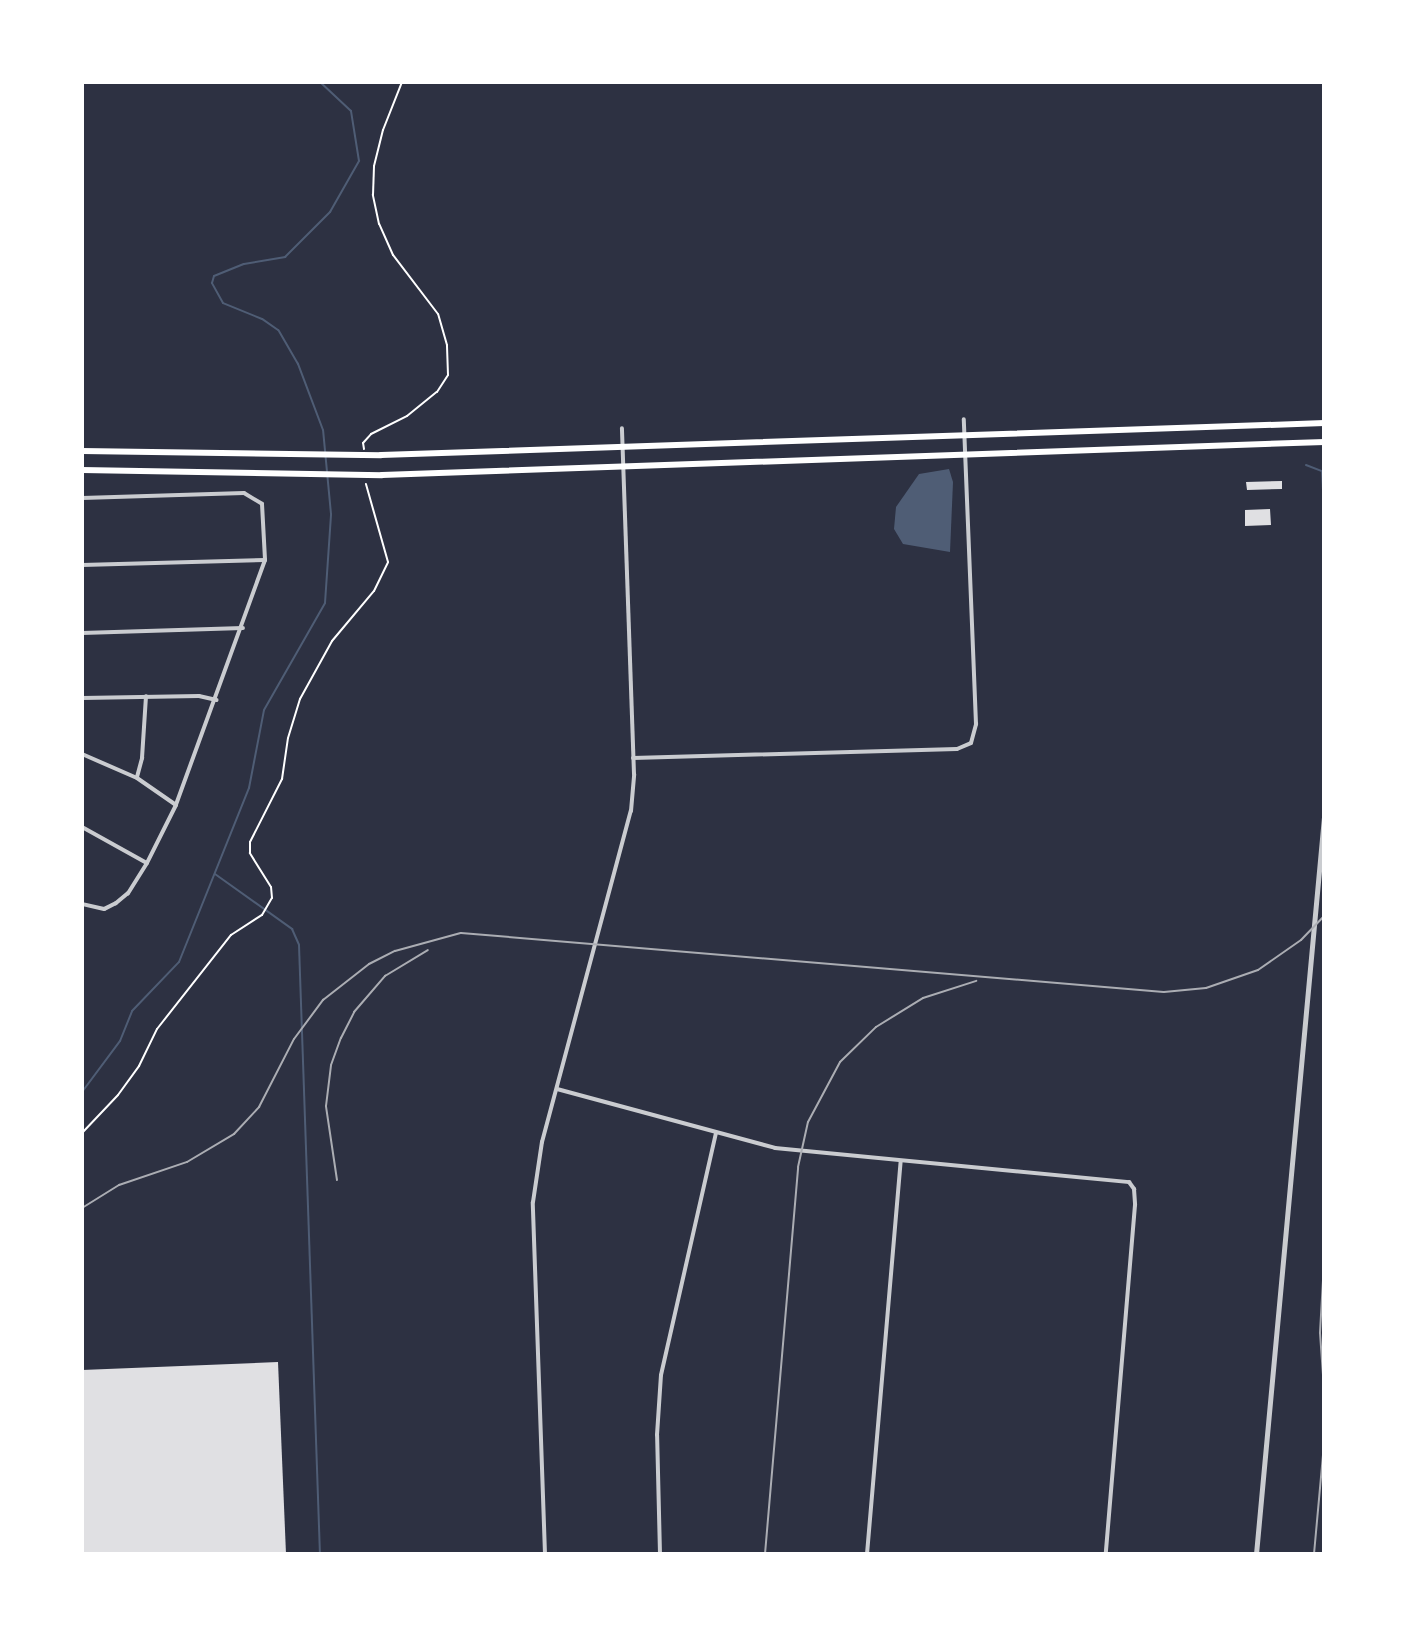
<!DOCTYPE html>
<style>
body{margin:0}
#map{position:relative;width:1406px;height:1636px;overflow:hidden;background:#2d3142;font-family:Montserrat,sans-serif}
div>[style]{position:absolute}
[style*='--x']{left:calc(var(--x)*1px);top:calc(var(--y)*1px);width:calc(var(--w)*1px);rotate:calc(var(--a)*1deg)}
.water>*{inset:0;background:#4f5d75}
.stream>*{height:2px;margin:-1px;padding:0 1px;transform-origin:1px;border-radius:1px;background:#4f5d75}
.building>*{inset:0;background:#e0e0e3}
.path>*{height:2px;margin:-1px;padding:0 1px;transform-origin:1px;border-radius:1px;background:#fff}
.minor>*{height:4px;margin:-2px;padding:0 2px;transform-origin:2px;border-radius:2px;background:#caccd0}
.tertiary>*{height:5px;margin:-2.5px;padding:0 2.5px;transform-origin:2.5px;border-radius:2.5px;background:#caccd0}
.primary>*{height:6px;margin:-3px;padding:0 3px;transform-origin:3px;border-radius:3px;background:#fff}
.rail>*{height:2px;margin:-1px;padding:0 1px;transform-origin:1px;border-radius:1px;background:#abadb3}
span{translate:-50% -50%;white-space:nowrap;text-align:center;line-height:1.15;-webkit-text-stroke:8px #fff;paint-order:stroke}
.frame{position:absolute;inset:0;border:84px solid #fff;pointer-events:none}
</style>
<div id="map">
<div class="water">
<i style="clip-path:polygon(949px 469px,953px 482px,950px 552px,903px 544px,894px 529px,896px 507px,919px 474px)"></i>
</div>
<div class="stream">
<i style="--x:1306;--y:465;--w:17;--a:21"></i>
<i style="--x:1322;--y:471;--w:18;--a:87"></i>
<i style="--x:215;--y:874;--w:95;--a:35.5"></i>
<i style="--x:292;--y:929;--w:17;--a:66"></i>
<i style="--x:299;--y:945;--w:609;--a:88.03"></i>
<i style="--x:82;--y:1092;--w:64;--a:-53.3"></i>
<i style="--x:120;--y:1041;--w:32;--a:-68"></i>
<i style="--x:132;--y:1011;--w:68;--a:-46.2"></i>
<i style="--x:179;--y:962;--w:188;--a:-68.1"></i>
<i style="--x:249;--y:788;--w:79;--a:-79.1"></i>
<i style="--x:264;--y:710;--w:123;--a:-60.3"></i>
<i style="--x:325;--y:603;--w:89;--a:-86.1"></i>
<i style="--x:331;--y:514;--w:84;--a:-95.4"></i>
<i style="--x:323;--y:430;--w:71;--a:-110.7"></i>
<i style="--x:298;--y:364;--w:39;--a:-120"></i>
<i style="--x:278;--y:330;--w:19;--a:-145"></i>
<i style="--x:262;--y:319;--w:42;--a:-157.7"></i>
<i style="--x:223;--y:303;--w:23;--a:-119"></i>
<i style="--x:212;--y:283;--w:7;--a:-74"></i>
<i style="--x:214;--y:276;--w:32;--a:-22"></i>
<i style="--x:244;--y:264;--w:42;--a:-9.7"></i>
<i style="--x:285;--y:257;--w:64;--a:-45"></i>
<i style="--x:330;--y:212;--w:59;--a:-60.4"></i>
<i style="--x:359;--y:161;--w:51;--a:-99.1"></i>
<i style="--x:351;--y:111;--w:42;--a:-136.9"></i>
</div>
<div class="building">
<i style="clip-path:polygon(1282px 481px,1282px 489px,1247px 490px,1246px 482px)"></i>
<i style="clip-path:polygon(1270px 509px,1271px 525px,1245px 526px,1245px 510px)"></i>
<i style="clip-path:polygon(278px 1362px,286px 1554px,82px 1554px,82px 1370px)"></i>
</div>
<div class="path">
<i style="--x:364;--y:449;--w:6;--a:-99"></i>
<i style="--x:363;--y:443;--w:12;--a:-48"></i>
<i style="--x:371;--y:434;--w:40;--a:-26.6"></i>
<i style="--x:407;--y:416;--w:38;--a:-39"></i>
<i style="--x:437;--y:392;--w:20;--a:-57"></i>
<i style="--x:448;--y:375;--w:30;--a:-92"></i>
<i style="--x:447;--y:345;--w:32;--a:-106"></i>
<i style="--x:438;--y:314;--w:74;--a:-127.3"></i>
<i style="--x:393;--y:255;--w:34;--a:-114"></i>
<i style="--x:379;--y:224;--w:30;--a:-102"></i>
<i style="--x:373;--y:195;--w:29;--a:-88"></i>
<i style="--x:374;--y:166;--w:37;--a:-76"></i>
<i style="--x:383;--y:130;--w:52;--a:-68.4"></i>
<i style="--x:82;--y:1133;--w:52;--a:-46.5"></i>
<i style="--x:118;--y:1095;--w:36;--a:-54"></i>
<i style="--x:139;--y:1066;--w:41;--a:-64.1"></i>
<i style="--x:157;--y:1029;--w:120;--a:-51.8"></i>
<i style="--x:231;--y:935;--w:37;--a:-33"></i>
<i style="--x:262;--y:915;--w:20;--a:-60"></i>
<i style="--x:272;--y:898;--w:11;--a:-95"></i>
<i style="--x:271;--y:887;--w:40;--a:-122"></i>
<i style="--x:250;--y:853;--w:11;--a:-90"></i>
<i style="--x:250;--y:842;--w:71;--a:-63.1"></i>
<i style="--x:282;--y:779;--w:41;--a:-81.7"></i>
<i style="--x:288;--y:738;--w:41;--a:-72.9"></i>
<i style="--x:300;--y:699;--w:66;--a:-61.1"></i>
<i style="--x:332;--y:641;--w:65;--a:-50"></i>
<i style="--x:374;--y:591;--w:32;--a:-64"></i>
<i style="--x:388;--y:562;--w:81;--a:-105.8"></i>
</div>
<div class="minor">
<i style="--x:82;--y:498;--w:162;--a:-1.8"></i>
<i style="--x:244;--y:493;--w:21;--a:31"></i>
<i style="--x:262;--y:504;--w:56;--a:86.9"></i>
<i style="--x:265;--y:560;--w:261;--a:110"></i>
<i style="--x:176;--y:805;--w:65;--a:116.6"></i>
<i style="--x:147;--y:863;--w:36;--a:122"></i>
<i style="--x:128;--y:893;--w:16;--a:140"></i>
<i style="--x:116;--y:903;--w:13;--a:153"></i>
<i style="--x:104;--y:909;--w:23;--a:-167"></i>
<i style="--x:82;--y:565;--w:183;--a:-1.6"></i>
<i style="--x:82;--y:633;--w:161;--a:-1.8"></i>
<i style="--x:82;--y:698;--w:117;--a:-1"></i>
<i style="--x:199;--y:696;--w:18;--a:13"></i>
<i style="--x:82;--y:754;--w:60;--a:23.6"></i>
<i style="--x:137;--y:778;--w:47;--a:34.7"></i>
<i style="--x:633;--y:758;--w:324;--a:-1.6"></i>
<i style="--x:957;--y:749;--w:15;--a:-23"></i>
<i style="--x:971;--y:743;--w:20;--a:-75"></i>
<i style="--x:976;--y:724;--w:305;--a:-92.3"></i>
<i style="--x:137;--y:777;--w:20;--a:-75"></i>
<i style="--x:142;--y:758;--w:62;--a:-86.3"></i>
<i style="--x:82;--y:827;--w:74;--a:29"></i>
<i style="--x:557;--y:1089;--w:226;--a:15.1"></i>
<i style="--x:775;--y:1148;--w:356;--a:5.5"></i>
<i style="--x:1129;--y:1182;--w:9;--a:54"></i>
<i style="--x:1134;--y:1189;--w:16;--a:86"></i>
<i style="--x:1135;--y:1205;--w:350;--a:94.8"></i>
<i style="--x:545;--y:1554;--w:352;--a:-92"></i>
<i style="--x:533;--y:1202;--w:61;--a:-81.5"></i>
<i style="--x:542;--y:1142;--w:343;--a:-75"></i>
<i style="--x:631;--y:811;--w:37;--a:-85"></i>
<i style="--x:634;--y:774;--w:346;--a:-92"></i>
<i style="--x:660;--y:1554;--w:119;--a:-91.4"></i>
<i style="--x:657;--y:1435;--w:60;--a:-86.2"></i>
<i style="--x:661;--y:1375;--w:248;--a:-77.2"></i>
<i style="--x:867;--y:1554;--w:394;--a:-85.1"></i>
</div>
<div class="tertiary">
<i style="--x:1256;--y:1554;--w:740;--a:-84.73"></i>
</div>
<div class="primary">
<i style="--x:82;--y:451;--w:299;--a:0.8"></i>
<i style="--x:381;--y:455;--w:944;--a:-1.94"></i>
<i style="--x:82;--y:470;--w:300;--a:1"></i>
<i style="--x:382;--y:475;--w:943;--a:-2.01"></i>
</div>
<div class="rail">
<i style="--x:337;--y:1180;--w:75;--a:-98.5"></i>
<i style="--x:326;--y:1106;--w:41;--a:-83"></i>
<i style="--x:331;--y:1065;--w:29;--a:-70"></i>
<i style="--x:341;--y:1038;--w:29;--a:-63"></i>
<i style="--x:354;--y:1012;--w:48;--a:-49.3"></i>
<i style="--x:385;--y:976;--w:50;--a:-31.2"></i>
<i style="--x:82;--y:1208;--w:44;--a:-31.9"></i>
<i style="--x:119;--y:1185;--w:72;--a:-18.7"></i>
<i style="--x:187;--y:1162;--w:55;--a:-30.8"></i>
<i style="--x:234;--y:1134;--w:37;--a:-47"></i>
<i style="--x:259;--y:1107;--w:76;--a:-62.8"></i>
<i style="--x:294;--y:1039;--w:49;--a:-53.4"></i>
<i style="--x:323;--y:1000;--w:58;--a:-38"></i>
<i style="--x:369;--y:964;--w:29;--a:-27"></i>
<i style="--x:395;--y:951;--w:68;--a:-15.3"></i>
<i style="--x:461;--y:933;--w:705;--a:4.8"></i>
<i style="--x:1164;--y:992;--w:42;--a:-5.4"></i>
<i style="--x:1206;--y:988;--w:55;--a:-19.1"></i>
<i style="--x:1258;--y:970;--w:52;--a:-34.9"></i>
<i style="--x:1301;--y:940;--w:33;--a:-46"></i>
<i style="--x:1324;--y:1263;--w:70;--a:93.3"></i>
<i style="--x:1320;--y:1333;--w:56;--a:85.9"></i>
<i style="--x:765;--y:1554;--w:388;--a:-85.1"></i>
<i style="--x:798;--y:1167;--w:46;--a:-77.5"></i>
<i style="--x:808;--y:1122;--w:68;--a:-61.9"></i>
<i style="--x:840;--y:1062;--w:50;--a:-44.2"></i>
<i style="--x:876;--y:1027;--w:55;--a:-31.7"></i>
<i style="--x:923;--y:998;--w:56;--a:-17.8"></i>
<i style="--x:1314;--y:1554;--w:110;--a:-84.8"></i>
</div>
<div class="frame"></div>
</div>
